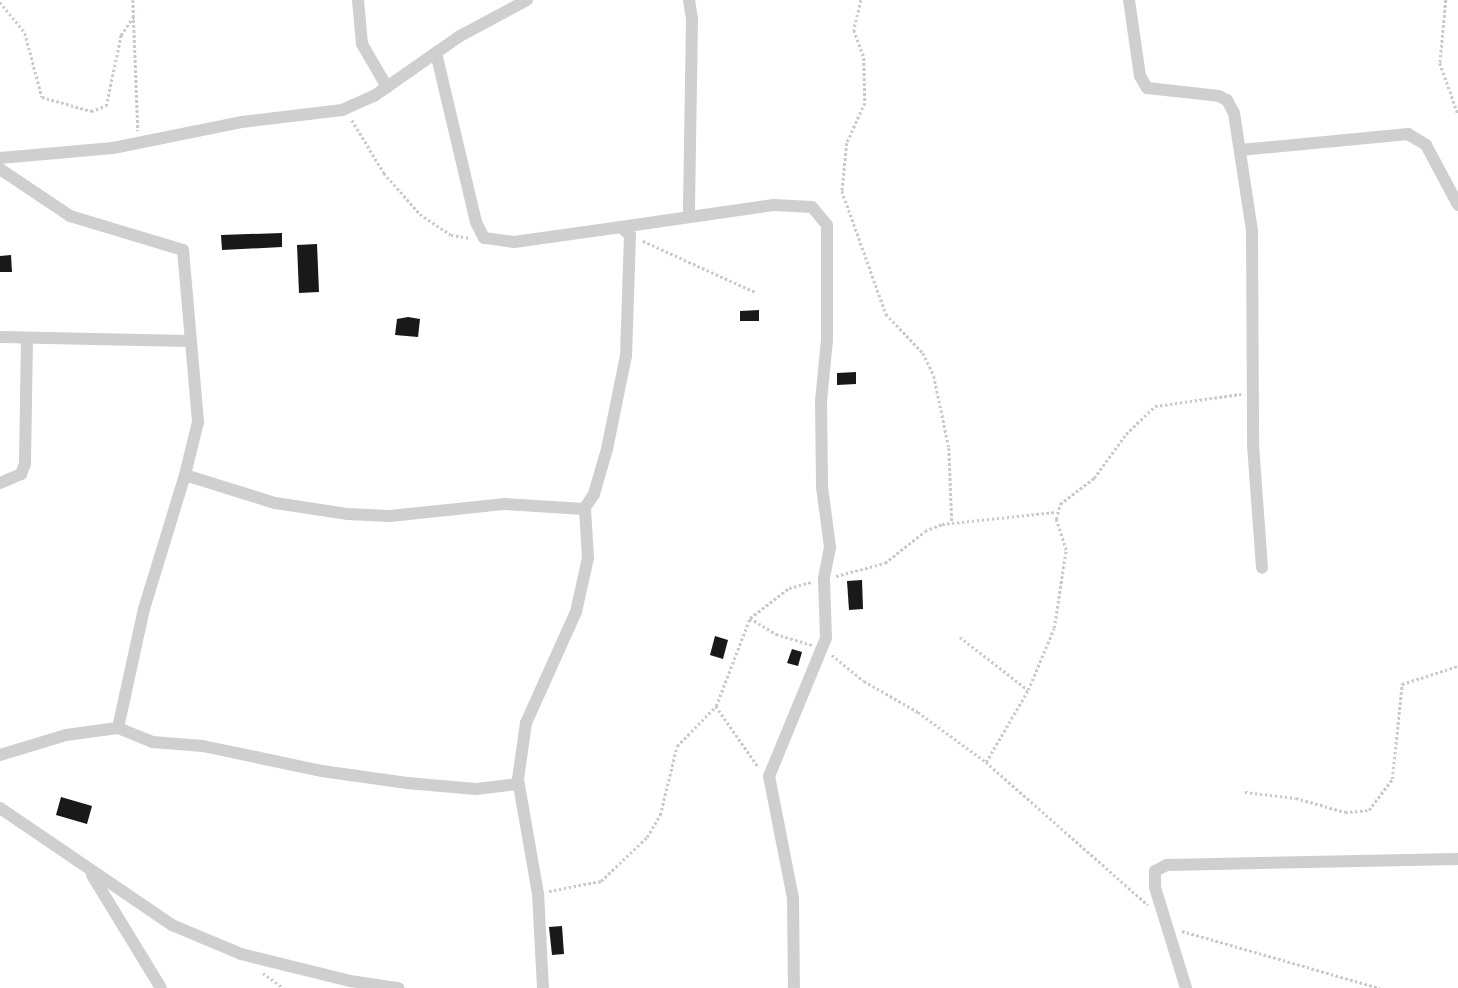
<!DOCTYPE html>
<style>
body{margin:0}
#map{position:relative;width:1458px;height:988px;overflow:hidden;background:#fff;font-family:Karla,sans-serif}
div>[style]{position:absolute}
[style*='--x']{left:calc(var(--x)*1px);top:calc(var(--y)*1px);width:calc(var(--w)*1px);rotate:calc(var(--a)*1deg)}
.building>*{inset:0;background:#191919}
.path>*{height:2.5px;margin-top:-1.25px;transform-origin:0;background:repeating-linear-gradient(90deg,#c9c9c9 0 2.5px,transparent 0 5px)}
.minor>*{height:12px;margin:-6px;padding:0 6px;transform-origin:6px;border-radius:6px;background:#cfcfcf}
span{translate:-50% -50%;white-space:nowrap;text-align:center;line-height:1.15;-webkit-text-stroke:5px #fff;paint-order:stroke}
</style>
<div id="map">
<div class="building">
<i style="clip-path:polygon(282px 233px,282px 247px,222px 250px,221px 235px)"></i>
<i style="clip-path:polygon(317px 244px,319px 292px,299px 293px,297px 245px)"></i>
<i style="clip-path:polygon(11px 255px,12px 272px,0 272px,0 256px)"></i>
<i style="clip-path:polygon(759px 310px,759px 321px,740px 321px,740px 311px)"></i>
<i style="clip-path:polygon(408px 317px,420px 319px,418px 337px,395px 335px,397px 319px)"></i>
<i style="clip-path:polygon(856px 372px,856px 384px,837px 385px,837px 373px)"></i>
<i style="clip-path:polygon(862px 580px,863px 609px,849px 610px,847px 581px)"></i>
<i style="clip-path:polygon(715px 636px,728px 640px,723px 659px,710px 655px)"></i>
<i style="clip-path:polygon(792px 649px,802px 652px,798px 666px,787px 663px)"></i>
<i style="clip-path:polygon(61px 797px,92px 806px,87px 824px,56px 815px)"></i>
<i style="clip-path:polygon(562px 926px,564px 954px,552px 955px,549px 927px)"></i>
</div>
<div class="path">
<i style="--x:133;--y:0;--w:131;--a:87.8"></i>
<i style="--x:861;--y:0;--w:31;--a:103"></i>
<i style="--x:854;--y:30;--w:30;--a:70"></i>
<i style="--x:864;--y:58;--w:45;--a:88.7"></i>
<i style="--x:865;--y:103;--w:44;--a:114.2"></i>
<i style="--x:847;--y:143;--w:48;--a:95.9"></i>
<i style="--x:842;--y:191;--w:131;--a:70.3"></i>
<i style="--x:886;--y:314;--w:54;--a:46.5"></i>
<i style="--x:923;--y:353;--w:25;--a:64"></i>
<i style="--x:934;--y:376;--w:74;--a:78.2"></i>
<i style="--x:949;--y:448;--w:74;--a:87.7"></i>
<i style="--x:1446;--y:0;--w:63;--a:95.4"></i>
<i style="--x:1440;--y:63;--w:54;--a:70.6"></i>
<i style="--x:0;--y:2;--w:40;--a:51"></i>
<i style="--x:25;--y:33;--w:66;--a:75.1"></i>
<i style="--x:42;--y:97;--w:51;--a:15.9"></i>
<i style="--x:91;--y:111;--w:16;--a:-18"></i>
<i style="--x:106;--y:106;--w:73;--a:-78.1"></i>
<i style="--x:121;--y:35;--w:25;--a:-56"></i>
<i style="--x:352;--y:120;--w:62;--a:58.9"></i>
<i style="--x:384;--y:173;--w:55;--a:48.7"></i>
<i style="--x:420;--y:214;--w:37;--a:34"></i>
<i style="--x:451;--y:235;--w:19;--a:9"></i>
<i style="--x:643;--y:241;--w:123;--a:24.5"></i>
<i style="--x:836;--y:576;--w:51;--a:-14.9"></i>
<i style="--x:885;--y:563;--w:51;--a:-38.7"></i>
<i style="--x:925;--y:531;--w:18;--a:-22"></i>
<i style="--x:942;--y:524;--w:115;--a:-6"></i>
<i style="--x:750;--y:618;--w:31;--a:32"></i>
<i style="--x:776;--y:634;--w:38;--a:17"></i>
<i style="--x:960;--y:637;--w:86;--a:37.9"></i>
<i style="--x:832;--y:655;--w:41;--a:39.1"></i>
<i style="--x:864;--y:681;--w:62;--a:29.9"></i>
<i style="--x:918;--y:712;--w:84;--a:36.3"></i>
<i style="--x:986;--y:762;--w:216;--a:41.4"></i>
<i style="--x:716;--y:706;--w:75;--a:55.3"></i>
<i style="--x:986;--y:762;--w:83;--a:-59.7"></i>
<i style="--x:1028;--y:690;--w:67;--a:-67.2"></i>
<i style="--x:1054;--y:628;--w:79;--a:-81.3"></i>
<i style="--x:1066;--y:550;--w:33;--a:-108"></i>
<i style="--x:1056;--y:519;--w:16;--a:-75"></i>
<i style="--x:1060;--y:504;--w:43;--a:-37.4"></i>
<i style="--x:1094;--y:478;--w:54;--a:-54"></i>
<i style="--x:1126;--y:434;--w:40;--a:-44"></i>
<i style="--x:1155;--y:406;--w:87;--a:-7.9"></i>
<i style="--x:1245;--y:792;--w:51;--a:6.7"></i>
<i style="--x:1296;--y:798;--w:51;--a:15.9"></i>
<i style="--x:1345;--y:812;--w:24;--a:-5"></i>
<i style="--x:1369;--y:810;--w:39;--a:-53"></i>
<i style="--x:1392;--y:779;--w:96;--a:-84"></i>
<i style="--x:1402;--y:684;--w:59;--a:-17.8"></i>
<i style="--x:549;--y:891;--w:53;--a:-10.9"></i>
<i style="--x:601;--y:881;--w:64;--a:-43.7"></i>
<i style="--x:647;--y:837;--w:26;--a:-59"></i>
<i style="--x:660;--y:815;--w:71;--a:-76.2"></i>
<i style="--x:677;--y:746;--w:56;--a:-45.7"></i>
<i style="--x:716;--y:706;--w:94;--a:-68.9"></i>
<i style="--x:750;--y:618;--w:49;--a:-37.6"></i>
<i style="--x:789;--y:588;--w:23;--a:-15"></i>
<i style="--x:1182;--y:931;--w:206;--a:16.1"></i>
<i style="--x:263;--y:973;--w:26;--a:36"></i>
</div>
<div class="minor">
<i style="--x:358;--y:0;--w:44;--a:84.8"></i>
<i style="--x:362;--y:44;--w:50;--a:59.8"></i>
<i style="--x:689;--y:0;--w:18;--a:81"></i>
<i style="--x:692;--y:18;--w:199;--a:90.9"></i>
<i style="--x:1129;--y:0;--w:77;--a:81.8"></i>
<i style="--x:1140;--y:76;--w:14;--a:60"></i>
<i style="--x:1147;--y:88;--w:72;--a:6.3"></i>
<i style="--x:1219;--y:96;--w:9;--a:27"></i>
<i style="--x:1227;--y:100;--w:15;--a:62"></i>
<i style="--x:1234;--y:113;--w:119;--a:81.3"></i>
<i style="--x:1252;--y:231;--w:214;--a:89.7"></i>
<i style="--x:1253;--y:445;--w:123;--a:85.8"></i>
<i style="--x:1240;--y:150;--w:169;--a:-5.4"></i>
<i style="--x:1408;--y:134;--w:21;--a:31"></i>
<i style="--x:1426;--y:145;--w:68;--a:61.9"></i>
<i style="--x:0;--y:158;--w:113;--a:-5.1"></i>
<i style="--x:113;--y:148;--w:132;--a:-11.4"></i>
<i style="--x:242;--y:122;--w:101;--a:-6.8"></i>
<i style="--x:342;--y:110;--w:35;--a:-24"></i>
<i style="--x:374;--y:96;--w:105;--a:-34.9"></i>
<i style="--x:460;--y:36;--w:76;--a:-28.2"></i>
<i style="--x:0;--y:169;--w:84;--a:33.9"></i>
<i style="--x:70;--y:216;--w:118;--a:16.7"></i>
<i style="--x:183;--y:250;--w:173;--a:85"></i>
<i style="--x:198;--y:422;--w:55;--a:103.8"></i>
<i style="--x:185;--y:475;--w:94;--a:17.3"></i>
<i style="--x:275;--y:503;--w:74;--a:8.6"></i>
<i style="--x:348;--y:514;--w:42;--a:2.7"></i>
<i style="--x:390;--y:516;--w:116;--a:-6"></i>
<i style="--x:505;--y:504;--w:79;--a:3.6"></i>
<i style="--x:584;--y:509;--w:18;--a:-56"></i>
<i style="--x:594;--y:494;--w:47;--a:-73.9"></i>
<i style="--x:607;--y:449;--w:95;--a:-78.5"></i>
<i style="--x:626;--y:356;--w:121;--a:-88.1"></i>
<i style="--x:630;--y:235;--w:12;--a:-138"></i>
<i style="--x:621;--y:227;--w:108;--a:172"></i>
<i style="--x:514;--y:242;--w:30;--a:-172"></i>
<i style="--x:484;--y:238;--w:18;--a:-117"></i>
<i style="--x:476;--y:222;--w:174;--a:-103.3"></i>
<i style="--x:621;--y:227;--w:155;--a:-8.2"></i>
<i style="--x:774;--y:205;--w:38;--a:3"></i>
<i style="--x:812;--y:207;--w:23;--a:50"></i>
<i style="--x:827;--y:225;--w:115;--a:90"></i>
<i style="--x:827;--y:340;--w:61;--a:95.6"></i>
<i style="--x:821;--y:401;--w:86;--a:89.3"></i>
<i style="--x:822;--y:487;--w:61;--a:82.4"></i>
<i style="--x:830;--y:547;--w:33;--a:101"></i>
<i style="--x:824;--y:579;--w:59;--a:88.1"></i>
<i style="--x:826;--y:638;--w:149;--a:112.4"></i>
<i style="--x:769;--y:776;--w:124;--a:78.9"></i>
<i style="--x:793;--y:898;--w:90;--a:89.4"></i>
<i style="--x:0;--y:337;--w:188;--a:1.2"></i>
<i style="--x:0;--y:483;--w:23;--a:-23"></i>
<i style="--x:21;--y:474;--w:11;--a:-68"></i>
<i style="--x:25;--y:464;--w:126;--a:-89.1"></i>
<i style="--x:118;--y:728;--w:122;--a:-77.7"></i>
<i style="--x:144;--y:609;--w:140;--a:-73"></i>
<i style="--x:0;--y:755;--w:69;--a:-16.9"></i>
<i style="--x:66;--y:735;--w:52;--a:-7.7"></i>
<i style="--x:118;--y:728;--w:37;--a:22"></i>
<i style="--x:152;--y:742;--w:51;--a:4.5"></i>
<i style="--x:203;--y:746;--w:122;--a:11.9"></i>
<i style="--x:322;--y:771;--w:86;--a:8"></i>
<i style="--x:407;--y:783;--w:69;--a:5"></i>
<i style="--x:476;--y:789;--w:43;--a:-6.6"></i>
<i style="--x:0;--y:808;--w:208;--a:34.2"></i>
<i style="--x:172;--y:925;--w:75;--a:22.8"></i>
<i style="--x:241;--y:954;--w:112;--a:13.9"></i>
<i style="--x:350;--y:981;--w:49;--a:8.3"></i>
<i style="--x:92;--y:875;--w:132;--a:58.6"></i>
<i style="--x:543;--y:988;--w:94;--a:-93"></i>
<i style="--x:538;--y:894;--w:117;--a:-99.9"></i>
<i style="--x:518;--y:779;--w:57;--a:-81.9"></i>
<i style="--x:526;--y:723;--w:122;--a:-65.8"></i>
<i style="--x:576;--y:612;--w:55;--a:-77.5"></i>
<i style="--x:588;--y:558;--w:49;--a:-93.5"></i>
<i style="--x:1186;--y:988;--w:106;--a:-107.1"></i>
<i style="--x:1155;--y:887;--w:16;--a:-90"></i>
<i style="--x:1155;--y:871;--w:13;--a:-27"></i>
<i style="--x:1167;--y:865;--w:291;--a:-1.2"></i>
</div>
</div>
